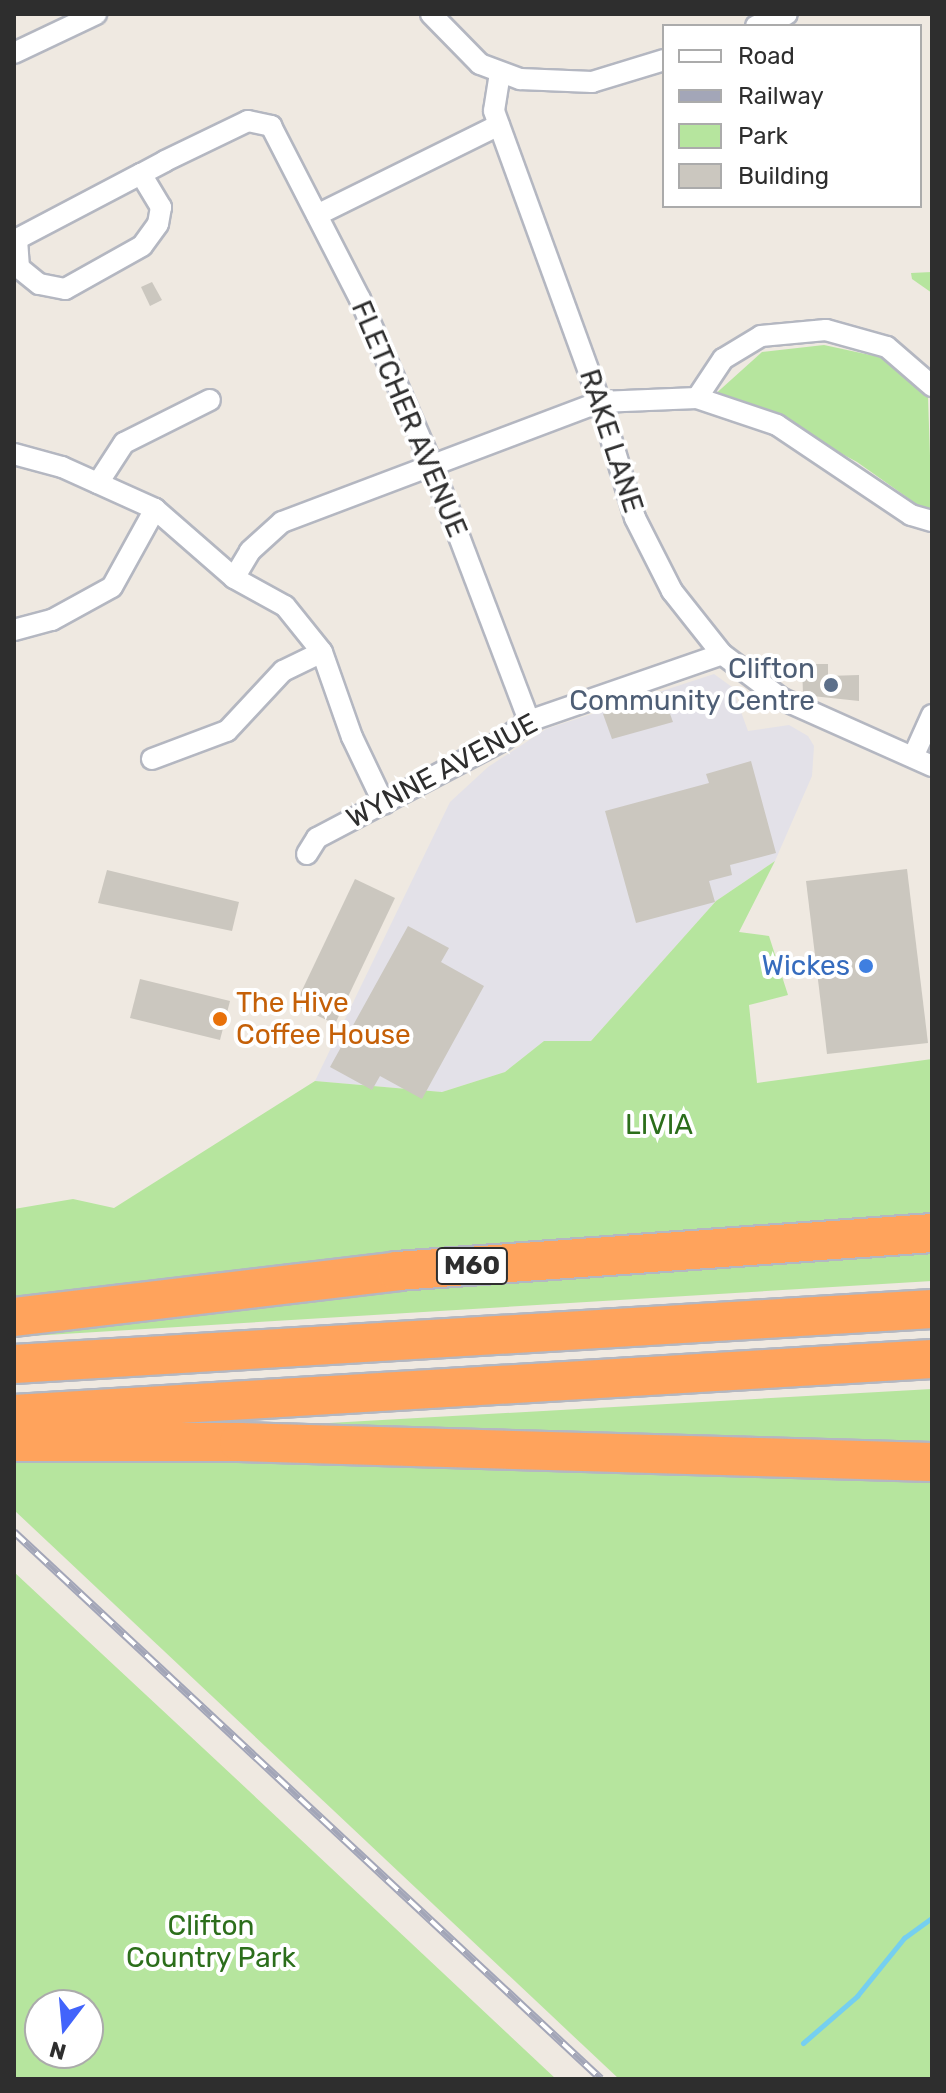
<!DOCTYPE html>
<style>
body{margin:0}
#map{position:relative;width:946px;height:2093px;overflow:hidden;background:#efe9e1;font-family:Rubik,sans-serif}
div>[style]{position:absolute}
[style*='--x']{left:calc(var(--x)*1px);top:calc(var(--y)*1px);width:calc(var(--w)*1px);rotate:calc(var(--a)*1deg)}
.industrial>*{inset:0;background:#e3e1e8}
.green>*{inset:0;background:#b6e59e}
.stream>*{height:5px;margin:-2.5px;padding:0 2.5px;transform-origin:2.5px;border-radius:2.5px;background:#75cff0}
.building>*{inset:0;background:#cbc7bf}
.roads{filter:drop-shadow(2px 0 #b4b7c1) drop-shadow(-2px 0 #b4b7c1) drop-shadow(0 2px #b4b7c1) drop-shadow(0 -2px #b4b7c1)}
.minor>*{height:20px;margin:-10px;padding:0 10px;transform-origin:10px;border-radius:10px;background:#fff}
.motorway>*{height:38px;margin:-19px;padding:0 19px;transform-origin:19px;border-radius:19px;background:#ffa35c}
.rail>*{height:8px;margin-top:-4px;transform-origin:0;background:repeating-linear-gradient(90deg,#fff 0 15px,#a3a6b8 0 30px);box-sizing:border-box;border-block:2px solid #a3a6b8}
.dots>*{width:22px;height:22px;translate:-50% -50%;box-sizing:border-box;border:4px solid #fff;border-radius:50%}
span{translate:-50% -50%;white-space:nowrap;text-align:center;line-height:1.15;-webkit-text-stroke:8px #fff;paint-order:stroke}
.shield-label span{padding:2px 6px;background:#fff;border:2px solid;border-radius:6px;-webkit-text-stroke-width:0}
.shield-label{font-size:26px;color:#2e2e2e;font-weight:700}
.street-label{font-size:28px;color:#2e2e2e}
.service-label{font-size:28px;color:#4e5e75}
.right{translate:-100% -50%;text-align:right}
.shop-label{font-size:28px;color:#366cbe}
.food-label{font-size:28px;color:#c56008}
.left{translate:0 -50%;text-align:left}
.park-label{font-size:28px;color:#2c6e1b}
.frame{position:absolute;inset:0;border:16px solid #2e2e2e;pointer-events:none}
.legend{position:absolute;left:662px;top:24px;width:260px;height:184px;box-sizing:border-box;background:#fff;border:2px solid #ababab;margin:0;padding:10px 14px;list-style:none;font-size:24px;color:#2e2e2e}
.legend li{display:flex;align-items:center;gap:16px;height:40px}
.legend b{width:40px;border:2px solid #ababab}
.north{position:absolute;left:24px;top:1989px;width:80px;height:80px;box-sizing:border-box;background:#fff;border:2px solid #ababab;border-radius:50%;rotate:196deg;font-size:22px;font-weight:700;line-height:32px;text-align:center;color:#2e2e2e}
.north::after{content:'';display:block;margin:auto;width:28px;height:36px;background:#4264fb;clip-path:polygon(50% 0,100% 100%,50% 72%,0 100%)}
</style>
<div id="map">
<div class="industrial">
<i style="clip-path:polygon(714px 674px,732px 687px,748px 731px,789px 725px,808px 736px,814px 746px,812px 776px,775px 861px,716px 901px,591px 1041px,544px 1041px,505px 1072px,442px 1092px,315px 1081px,450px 802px,488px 767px,546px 729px)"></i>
</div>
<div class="green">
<i style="clip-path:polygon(932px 272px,932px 293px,912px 279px,911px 273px)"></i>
<i style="clip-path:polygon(824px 345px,884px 358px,928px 397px,932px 515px,857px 462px,781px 421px,712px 397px,762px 352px)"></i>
<i style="clip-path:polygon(775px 861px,739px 932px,769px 936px,788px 995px,749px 1005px,757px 1083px,932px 1059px,932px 1214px,276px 1265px,14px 1297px,14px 1209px,73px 1199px,114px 1208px,315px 1081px,442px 1092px,505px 1072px,544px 1041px,591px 1041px,716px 901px)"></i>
<i style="clip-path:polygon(932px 1245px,932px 1281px,14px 1337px,14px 1327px,205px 1304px)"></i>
<i style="clip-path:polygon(932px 1389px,932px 1445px,224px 1429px)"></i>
<i style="clip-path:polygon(121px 1456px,932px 1476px,932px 2079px,619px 2079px,14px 1510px,14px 1458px)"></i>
<i style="clip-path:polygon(evenodd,14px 1572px,233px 1776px,556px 2079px,14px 2079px,14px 1572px,40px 2005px,88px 2005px,88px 2053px,40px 2053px,40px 2005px)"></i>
</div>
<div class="stream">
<i style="--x:803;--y:2043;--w:72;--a:-41"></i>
<i style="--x:857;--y:1996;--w:75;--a:-51"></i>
<i style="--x:904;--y:1938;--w:34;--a:-36"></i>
</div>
<div class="building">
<i style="clip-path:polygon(152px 282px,162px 300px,150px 306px,141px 287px)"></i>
<i style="clip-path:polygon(802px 664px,828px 664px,828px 676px,859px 675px,859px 701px,803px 695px)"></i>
<i style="clip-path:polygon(662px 692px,673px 722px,612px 739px,603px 714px)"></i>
<i style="clip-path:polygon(751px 761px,776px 853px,730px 865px,732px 875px,709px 881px,715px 902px,636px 923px,605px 811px,709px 783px,706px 774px)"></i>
<i style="clip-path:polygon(907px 869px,928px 1043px,827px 1054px,806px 881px)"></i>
<i style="clip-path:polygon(107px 870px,239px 902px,232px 931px,98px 903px)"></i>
<i style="clip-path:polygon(355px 879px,395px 898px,335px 1024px,295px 1005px)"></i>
<i style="clip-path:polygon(408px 926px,449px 948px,441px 962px,484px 986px,422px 1099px,380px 1076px,372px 1090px,330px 1067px)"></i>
<i style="clip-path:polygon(140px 979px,230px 1001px,220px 1040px,130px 1018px)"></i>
</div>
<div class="roads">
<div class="minor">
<i style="--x:431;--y:14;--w:70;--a:45.6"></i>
<i style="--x:480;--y:64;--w:43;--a:20.6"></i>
<i style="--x:520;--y:79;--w:72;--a:2.4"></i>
<i style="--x:592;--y:82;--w:75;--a:-17"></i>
<i style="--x:756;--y:26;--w:33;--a:-21"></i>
<i style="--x:14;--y:53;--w:91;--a:-25.4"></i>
<i style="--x:500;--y:73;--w:38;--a:99"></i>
<i style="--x:494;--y:111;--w:310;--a:70"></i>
<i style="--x:600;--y:402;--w:121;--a:73.2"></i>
<i style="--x:635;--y:518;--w:82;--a:63.1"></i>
<i style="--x:672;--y:591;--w:80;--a:51.6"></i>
<i style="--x:722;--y:654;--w:75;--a:36.9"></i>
<i style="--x:782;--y:699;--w:164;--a:24.1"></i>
<i style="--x:141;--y:174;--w:39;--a:59"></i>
<i style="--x:161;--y:207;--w:17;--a:100"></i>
<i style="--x:158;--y:224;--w:27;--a:126"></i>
<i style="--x:142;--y:246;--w:88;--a:150.8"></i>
<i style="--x:65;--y:289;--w:26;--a:-169"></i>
<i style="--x:39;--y:284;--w:26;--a:-141"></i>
<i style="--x:19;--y:268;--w:29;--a:-94"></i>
<i style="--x:17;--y:239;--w:140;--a:-27.7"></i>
<i style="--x:141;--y:174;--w:27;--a:-28"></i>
<i style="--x:165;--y:161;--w:92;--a:-25.7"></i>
<i style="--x:248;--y:121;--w:24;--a:12"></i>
<i style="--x:271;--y:126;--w:195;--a:62.8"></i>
<i style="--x:360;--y:299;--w:184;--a:66.6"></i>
<i style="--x:433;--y:468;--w:271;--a:69.2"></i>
<i style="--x:317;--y:215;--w:203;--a:-26.3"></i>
<i style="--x:697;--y:398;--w:47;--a:-56.3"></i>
<i style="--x:723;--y:359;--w:44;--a:-31.2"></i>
<i style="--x:761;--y:336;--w:65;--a:-5.3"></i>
<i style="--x:826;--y:330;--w:63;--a:15.6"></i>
<i style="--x:887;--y:347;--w:60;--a:40.9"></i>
<i style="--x:14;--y:454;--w:50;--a:15.2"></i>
<i style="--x:62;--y:467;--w:102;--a:24.3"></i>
<i style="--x:155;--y:509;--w:105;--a:41.1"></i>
<i style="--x:234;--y:578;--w:58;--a:28.8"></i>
<i style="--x:285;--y:606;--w:59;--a:51.2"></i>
<i style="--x:322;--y:652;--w:90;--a:70.6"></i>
<i style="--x:352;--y:737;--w:74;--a:64.5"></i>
<i style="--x:98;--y:483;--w:48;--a:-57"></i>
<i style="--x:124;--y:443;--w:96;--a:-26.6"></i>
<i style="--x:234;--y:578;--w:31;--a:-59"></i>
<i style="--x:250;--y:551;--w:43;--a:-42.2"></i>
<i style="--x:282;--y:522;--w:340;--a:-20.7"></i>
<i style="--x:600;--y:402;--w:97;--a:-2.4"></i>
<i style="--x:697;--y:398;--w:84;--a:18.6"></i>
<i style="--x:777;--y:425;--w:161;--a:33.9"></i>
<i style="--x:911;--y:515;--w:22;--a:16"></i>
<i style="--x:14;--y:630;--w:39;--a:-15"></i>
<i style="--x:52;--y:620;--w:68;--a:-28.8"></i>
<i style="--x:112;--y:587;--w:89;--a:-61.1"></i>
<i style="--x:913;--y:757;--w:46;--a:-65.7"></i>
<i style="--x:152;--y:759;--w:80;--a:-20.5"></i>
<i style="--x:227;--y:731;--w:82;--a:-47"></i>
<i style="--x:283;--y:671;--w:43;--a:-26"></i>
<i style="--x:307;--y:854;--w:19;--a:-58"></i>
<i style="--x:317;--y:838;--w:210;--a:-27.8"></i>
<i style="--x:503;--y:740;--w:32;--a:-36"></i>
<i style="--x:529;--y:721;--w:204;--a:-19.1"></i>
</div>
<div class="motorway">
<i style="--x:14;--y:1317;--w:386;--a:-6.8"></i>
<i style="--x:397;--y:1271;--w:536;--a:-4.06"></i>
<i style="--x:14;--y:1364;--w:920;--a:-3.43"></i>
<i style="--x:14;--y:1414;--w:920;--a:-3.43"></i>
<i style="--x:14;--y:1442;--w:225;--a:0"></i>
<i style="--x:239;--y:1442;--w:693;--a:1.65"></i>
</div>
</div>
<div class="rail">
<i style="--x:14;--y:1532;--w:802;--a:42.98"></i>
</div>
<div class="dots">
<i style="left:831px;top:685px;background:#5c6f8a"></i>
<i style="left:866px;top:966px;background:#3f7fe0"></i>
<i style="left:220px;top:1019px;background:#e8710a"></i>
</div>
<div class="shield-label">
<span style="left:472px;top:1266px">M60</span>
</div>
<div class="street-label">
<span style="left:409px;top:419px;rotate:67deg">FLETCHER AVENUE</span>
<span style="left:611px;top:441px;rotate:72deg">RAKE LANE</span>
<span style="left:442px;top:771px;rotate:-28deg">WYNNE AVENUE</span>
</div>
<div class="service-label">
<span class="right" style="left:815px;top:685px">Clifton<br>Community Centre</span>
</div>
<div class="shop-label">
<span class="right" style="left:850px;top:966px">Wickes</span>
</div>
<div class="food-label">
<span class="left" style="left:236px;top:1019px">The Hive<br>Coffee House</span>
</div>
<div class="park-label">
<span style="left:659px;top:1125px">LIVIA</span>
<span style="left:211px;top:1942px">Clifton<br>Country Park</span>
</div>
<div class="frame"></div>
<ul class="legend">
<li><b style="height:10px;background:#fff"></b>Road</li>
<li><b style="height:10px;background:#a3a6b8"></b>Railway</li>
<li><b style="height:22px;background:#b6e59e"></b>Park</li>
<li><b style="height:22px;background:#cbc7bf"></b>Building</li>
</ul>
<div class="north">N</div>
</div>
